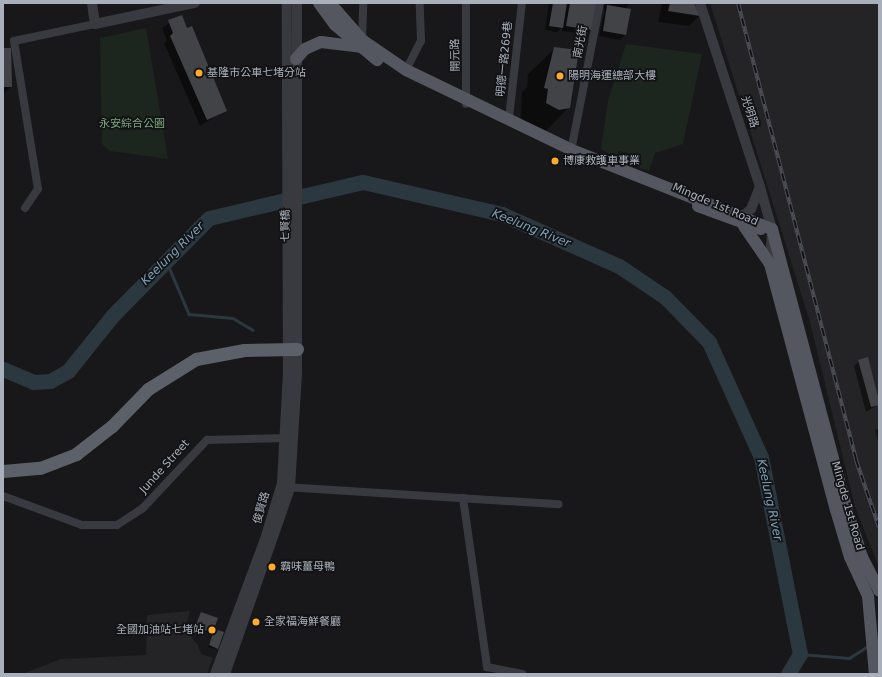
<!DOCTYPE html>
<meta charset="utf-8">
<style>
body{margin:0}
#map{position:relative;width:882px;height:677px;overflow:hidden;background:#18181a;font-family:"DejaVu Sans","Noto Sans TC",sans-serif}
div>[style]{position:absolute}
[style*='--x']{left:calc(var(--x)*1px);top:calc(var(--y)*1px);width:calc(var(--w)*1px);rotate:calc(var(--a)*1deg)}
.built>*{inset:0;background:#242427}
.green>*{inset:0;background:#1d261e}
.shadow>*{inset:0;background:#0007}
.stream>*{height:2.5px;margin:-1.25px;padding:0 1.25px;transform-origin:1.25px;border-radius:1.25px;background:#2c3840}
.river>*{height:15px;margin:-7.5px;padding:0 7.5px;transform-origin:7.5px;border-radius:7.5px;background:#2c3840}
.building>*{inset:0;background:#424347}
.minor>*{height:8px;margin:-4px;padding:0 4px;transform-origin:4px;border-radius:4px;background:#383a40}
.tertiary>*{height:10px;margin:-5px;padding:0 5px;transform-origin:5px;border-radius:5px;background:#383a40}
.primary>*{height:12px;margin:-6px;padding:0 6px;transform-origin:6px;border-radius:6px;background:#54575f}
.trunk>*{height:13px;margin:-6.5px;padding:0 6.5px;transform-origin:6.5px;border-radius:6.5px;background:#5c6068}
.rail>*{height:4px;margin-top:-2px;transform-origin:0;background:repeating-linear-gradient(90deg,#131315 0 8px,#4b4e55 0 16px);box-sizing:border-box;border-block:1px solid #4b4e55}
.dots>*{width:11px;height:11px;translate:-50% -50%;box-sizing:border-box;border:2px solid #131315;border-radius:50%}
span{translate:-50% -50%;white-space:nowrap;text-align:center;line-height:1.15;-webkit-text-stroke:3.5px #131315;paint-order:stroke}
.street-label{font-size:11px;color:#a9b0bb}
.poi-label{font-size:11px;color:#a9b0bb}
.left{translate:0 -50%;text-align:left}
.right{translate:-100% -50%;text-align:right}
.park-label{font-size:11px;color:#7ea87f}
.water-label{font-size:12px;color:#7da1b9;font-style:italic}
.frame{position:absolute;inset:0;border:4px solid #a9b0bb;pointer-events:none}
</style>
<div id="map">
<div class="built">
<i style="clip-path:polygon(710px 3px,879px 3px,879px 567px,855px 507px,810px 322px)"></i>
<i style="clip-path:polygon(190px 611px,185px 630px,198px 645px,201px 654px,213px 658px,207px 674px,22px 674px,61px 659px,146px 655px,147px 615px)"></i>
</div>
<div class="green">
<i style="clip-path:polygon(146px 28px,168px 159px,110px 151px,102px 144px,100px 38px)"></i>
<i style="clip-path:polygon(626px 44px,702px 54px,683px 144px,655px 153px,649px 171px,638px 167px,640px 156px,619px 151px,616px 158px,601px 149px,608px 101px)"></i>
</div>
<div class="shadow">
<i style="clip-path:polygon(549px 3px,596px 3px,592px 29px,586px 34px,562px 31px,562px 27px,557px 32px,545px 30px)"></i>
<i style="clip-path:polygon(602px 3px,630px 3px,625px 9px,626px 34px,620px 40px,599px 36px,605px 9px,601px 8px)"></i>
<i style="clip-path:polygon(662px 3px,693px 3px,699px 16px,689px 26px,658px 22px)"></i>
<i style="clip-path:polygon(181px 16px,226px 110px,200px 126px,164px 43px,167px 41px,162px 28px)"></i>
<i style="clip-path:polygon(555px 48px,569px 107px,543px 134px,520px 129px,522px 92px,527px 87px,528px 74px)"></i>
<i style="clip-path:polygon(3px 50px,11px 87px,3px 94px)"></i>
<i style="clip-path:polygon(859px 361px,879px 404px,866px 412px,854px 366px)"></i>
<i style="clip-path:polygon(877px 429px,879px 429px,879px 445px,875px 430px)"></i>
<i style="clip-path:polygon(201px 613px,213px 629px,216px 649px,208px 647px,212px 634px,195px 628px)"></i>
</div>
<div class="stream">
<i style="--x:166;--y:260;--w:59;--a:66.9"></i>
<i style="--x:189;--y:314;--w:44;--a:5.2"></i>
<i style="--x:233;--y:318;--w:23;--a:31"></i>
<i style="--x:800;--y:654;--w:49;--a:4.7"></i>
<i style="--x:849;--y:658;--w:22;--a:-32"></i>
</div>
<div class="river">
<i style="--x:3;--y:369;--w:33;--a:23"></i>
<i style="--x:33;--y:382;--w:17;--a:-3"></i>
<i style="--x:50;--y:381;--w:21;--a:-29"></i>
<i style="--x:68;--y:371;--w:72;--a:-51.2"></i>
<i style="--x:113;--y:315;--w:136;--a:-45.3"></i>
<i style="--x:209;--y:218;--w:158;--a:-13.2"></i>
<i style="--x:363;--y:182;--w:143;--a:13"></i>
<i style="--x:502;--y:214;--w:128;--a:24"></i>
<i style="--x:619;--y:266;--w:55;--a:34"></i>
<i style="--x:665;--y:297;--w:63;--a:45.6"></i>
<i style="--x:709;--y:342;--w:126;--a:65.7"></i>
<i style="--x:761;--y:457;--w:201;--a:78.8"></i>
<i style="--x:800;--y:654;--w:23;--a:121"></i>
</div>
<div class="building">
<i style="clip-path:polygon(553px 3px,567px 3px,563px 28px,549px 26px)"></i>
<i style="clip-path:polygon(570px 3px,597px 3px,592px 30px,566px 26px)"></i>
<i style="clip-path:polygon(670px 3px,694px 3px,700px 16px,668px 11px)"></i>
<i style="clip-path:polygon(607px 5px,631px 9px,626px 35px,603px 31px)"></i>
<i style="clip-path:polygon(182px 15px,187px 28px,192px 26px,227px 111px,207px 120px,170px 36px,173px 33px,168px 20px)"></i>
<i style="clip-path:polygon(554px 47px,579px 50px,570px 108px,559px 110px,546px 103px,548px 89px,544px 88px)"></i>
<i style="clip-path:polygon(3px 48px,11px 48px,12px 87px,3px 87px)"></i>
<i style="clip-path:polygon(868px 357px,879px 401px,879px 405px,871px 407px,858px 360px)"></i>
<i style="clip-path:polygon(201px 612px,218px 618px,214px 629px,224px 632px,218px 649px,209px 645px,213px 633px,195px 627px)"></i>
</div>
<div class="minor">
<i style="--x:362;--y:40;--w:37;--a:-88"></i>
<i style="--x:406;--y:70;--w:33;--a:-63"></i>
<i style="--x:421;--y:41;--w:38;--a:-92"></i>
<i style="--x:466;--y:104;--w:101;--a:-90"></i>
<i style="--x:509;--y:118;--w:116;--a:-83.6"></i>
<i style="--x:570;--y:156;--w:156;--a:-78.9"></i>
<i style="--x:25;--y:208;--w:23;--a:-56"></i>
<i style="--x:38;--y:189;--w:150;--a:-99.2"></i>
<i style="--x:14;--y:41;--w:83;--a:-11.9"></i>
<i style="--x:285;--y:487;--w:274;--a:3.6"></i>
<i style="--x:3;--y:496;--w:84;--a:20.2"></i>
<i style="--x:82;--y:525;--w:35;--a:0"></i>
<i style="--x:117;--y:525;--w:30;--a:-33"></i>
<i style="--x:142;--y:509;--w:95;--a:-46.7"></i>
<i style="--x:207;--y:440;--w:82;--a:-1.4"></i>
<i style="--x:463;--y:498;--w:171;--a:81.9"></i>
<i style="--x:487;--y:667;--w:36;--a:11"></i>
</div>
<div class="tertiary">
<i style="--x:92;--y:3;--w:21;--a:82"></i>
<i style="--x:95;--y:24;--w:102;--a:-11.9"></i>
<i style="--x:700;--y:3;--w:194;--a:71.9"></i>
<i style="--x:760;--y:187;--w:44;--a:74.1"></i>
<i style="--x:772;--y:229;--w:35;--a:93"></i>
<i style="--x:743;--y:216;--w:11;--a:-41"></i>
<i style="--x:751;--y:209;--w:24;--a:-68"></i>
<i style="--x:215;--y:674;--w:147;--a:-69.7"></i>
<i style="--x:266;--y:536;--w:55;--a:-73.2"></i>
<i style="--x:282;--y:483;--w:110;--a:-86.9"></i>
<i style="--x:288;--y:373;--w:370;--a:-90.2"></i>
<i style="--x:225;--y:674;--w:197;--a:-70.7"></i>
<i style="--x:290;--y:488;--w:115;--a:-86.5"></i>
<i style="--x:297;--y:373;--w:370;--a:-90"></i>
</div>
<div class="primary">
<i style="--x:319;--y:3;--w:27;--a:54"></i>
<i style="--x:335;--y:25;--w:55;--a:39.8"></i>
<i style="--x:330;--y:3;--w:49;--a:49.1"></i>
<i style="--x:362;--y:40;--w:53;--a:34.3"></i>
<i style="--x:406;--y:70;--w:184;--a:25.7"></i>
<i style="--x:572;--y:150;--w:215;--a:21.6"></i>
<i style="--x:772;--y:229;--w:291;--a:75.1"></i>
<i style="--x:847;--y:510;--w:49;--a:72.3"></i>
<i style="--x:862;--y:557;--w:38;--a:63"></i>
<i style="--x:296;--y:59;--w:13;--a:-48"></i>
<i style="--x:305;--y:49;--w:17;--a:-24"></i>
<i style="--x:321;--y:42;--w:38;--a:7"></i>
<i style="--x:698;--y:206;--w:67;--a:20.1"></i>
<i style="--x:744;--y:226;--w:46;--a:55.6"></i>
<i style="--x:770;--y:264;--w:255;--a:75"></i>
<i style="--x:836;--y:510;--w:49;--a:73.4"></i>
<i style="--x:850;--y:557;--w:43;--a:65.2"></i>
<i style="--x:868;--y:596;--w:78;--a:84.9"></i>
</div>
<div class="trunk">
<i style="--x:3;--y:471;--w:37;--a:-5"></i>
<i style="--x:40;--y:468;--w:39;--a:-21"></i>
<i style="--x:76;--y:454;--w:46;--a:-37.9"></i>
<i style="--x:112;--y:426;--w:52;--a:-45.8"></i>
<i style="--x:148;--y:389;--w:57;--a:-32"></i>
<i style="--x:196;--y:359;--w:49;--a:-10.6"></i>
<i style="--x:244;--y:350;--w:53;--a:-1.1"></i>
</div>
<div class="rail">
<i style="--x:738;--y:3;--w:472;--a:75.5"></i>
<i style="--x:856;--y:460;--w:71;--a:71.1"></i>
</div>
<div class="dots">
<i style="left:199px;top:73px;background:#ffab2b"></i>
<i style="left:560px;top:76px;background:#ffab2b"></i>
<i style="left:555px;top:161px;background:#ffab2b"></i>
<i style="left:272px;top:567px;background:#ffab2b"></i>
<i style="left:256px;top:622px;background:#ffab2b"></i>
<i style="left:212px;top:630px;background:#ffab2b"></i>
</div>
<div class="street-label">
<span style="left:581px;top:42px;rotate:-79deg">南光街</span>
<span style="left:456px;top:55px;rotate:-91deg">開元路</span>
<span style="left:505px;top:59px;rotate:-84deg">明德一路269巷</span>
<span style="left:749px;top:112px;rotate:72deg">光明路</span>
<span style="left:715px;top:205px;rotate:23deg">Mingde 1st Road</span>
<span style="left:286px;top:226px;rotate:-90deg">七賢橋</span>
<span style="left:165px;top:467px;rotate:-48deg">Junde Street</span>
<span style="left:847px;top:506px;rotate:74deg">Mingde 1st Road</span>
<span style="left:262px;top:508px;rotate:-74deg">俊賢路</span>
</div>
<div class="poi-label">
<span class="left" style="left:207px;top:73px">基隆市公車七堵分站</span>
<span class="left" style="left:568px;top:76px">陽明海運總部大樓</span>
<span class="left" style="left:563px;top:161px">博康救護車事業</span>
<span class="left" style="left:280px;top:567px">霸味薑母鴨</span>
<span class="left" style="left:264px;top:622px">全家福海鮮餐廳</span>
<span class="right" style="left:204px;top:630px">全國加油站七堵站</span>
</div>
<div class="park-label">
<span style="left:132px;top:124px">永安綜合公園</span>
</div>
<div class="water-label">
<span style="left:531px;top:229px;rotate:22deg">Keelung River</span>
<span style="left:173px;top:254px;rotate:-45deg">Keelung River</span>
<span style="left:769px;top:500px;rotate:78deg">Keelung River</span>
</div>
<div class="frame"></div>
</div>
